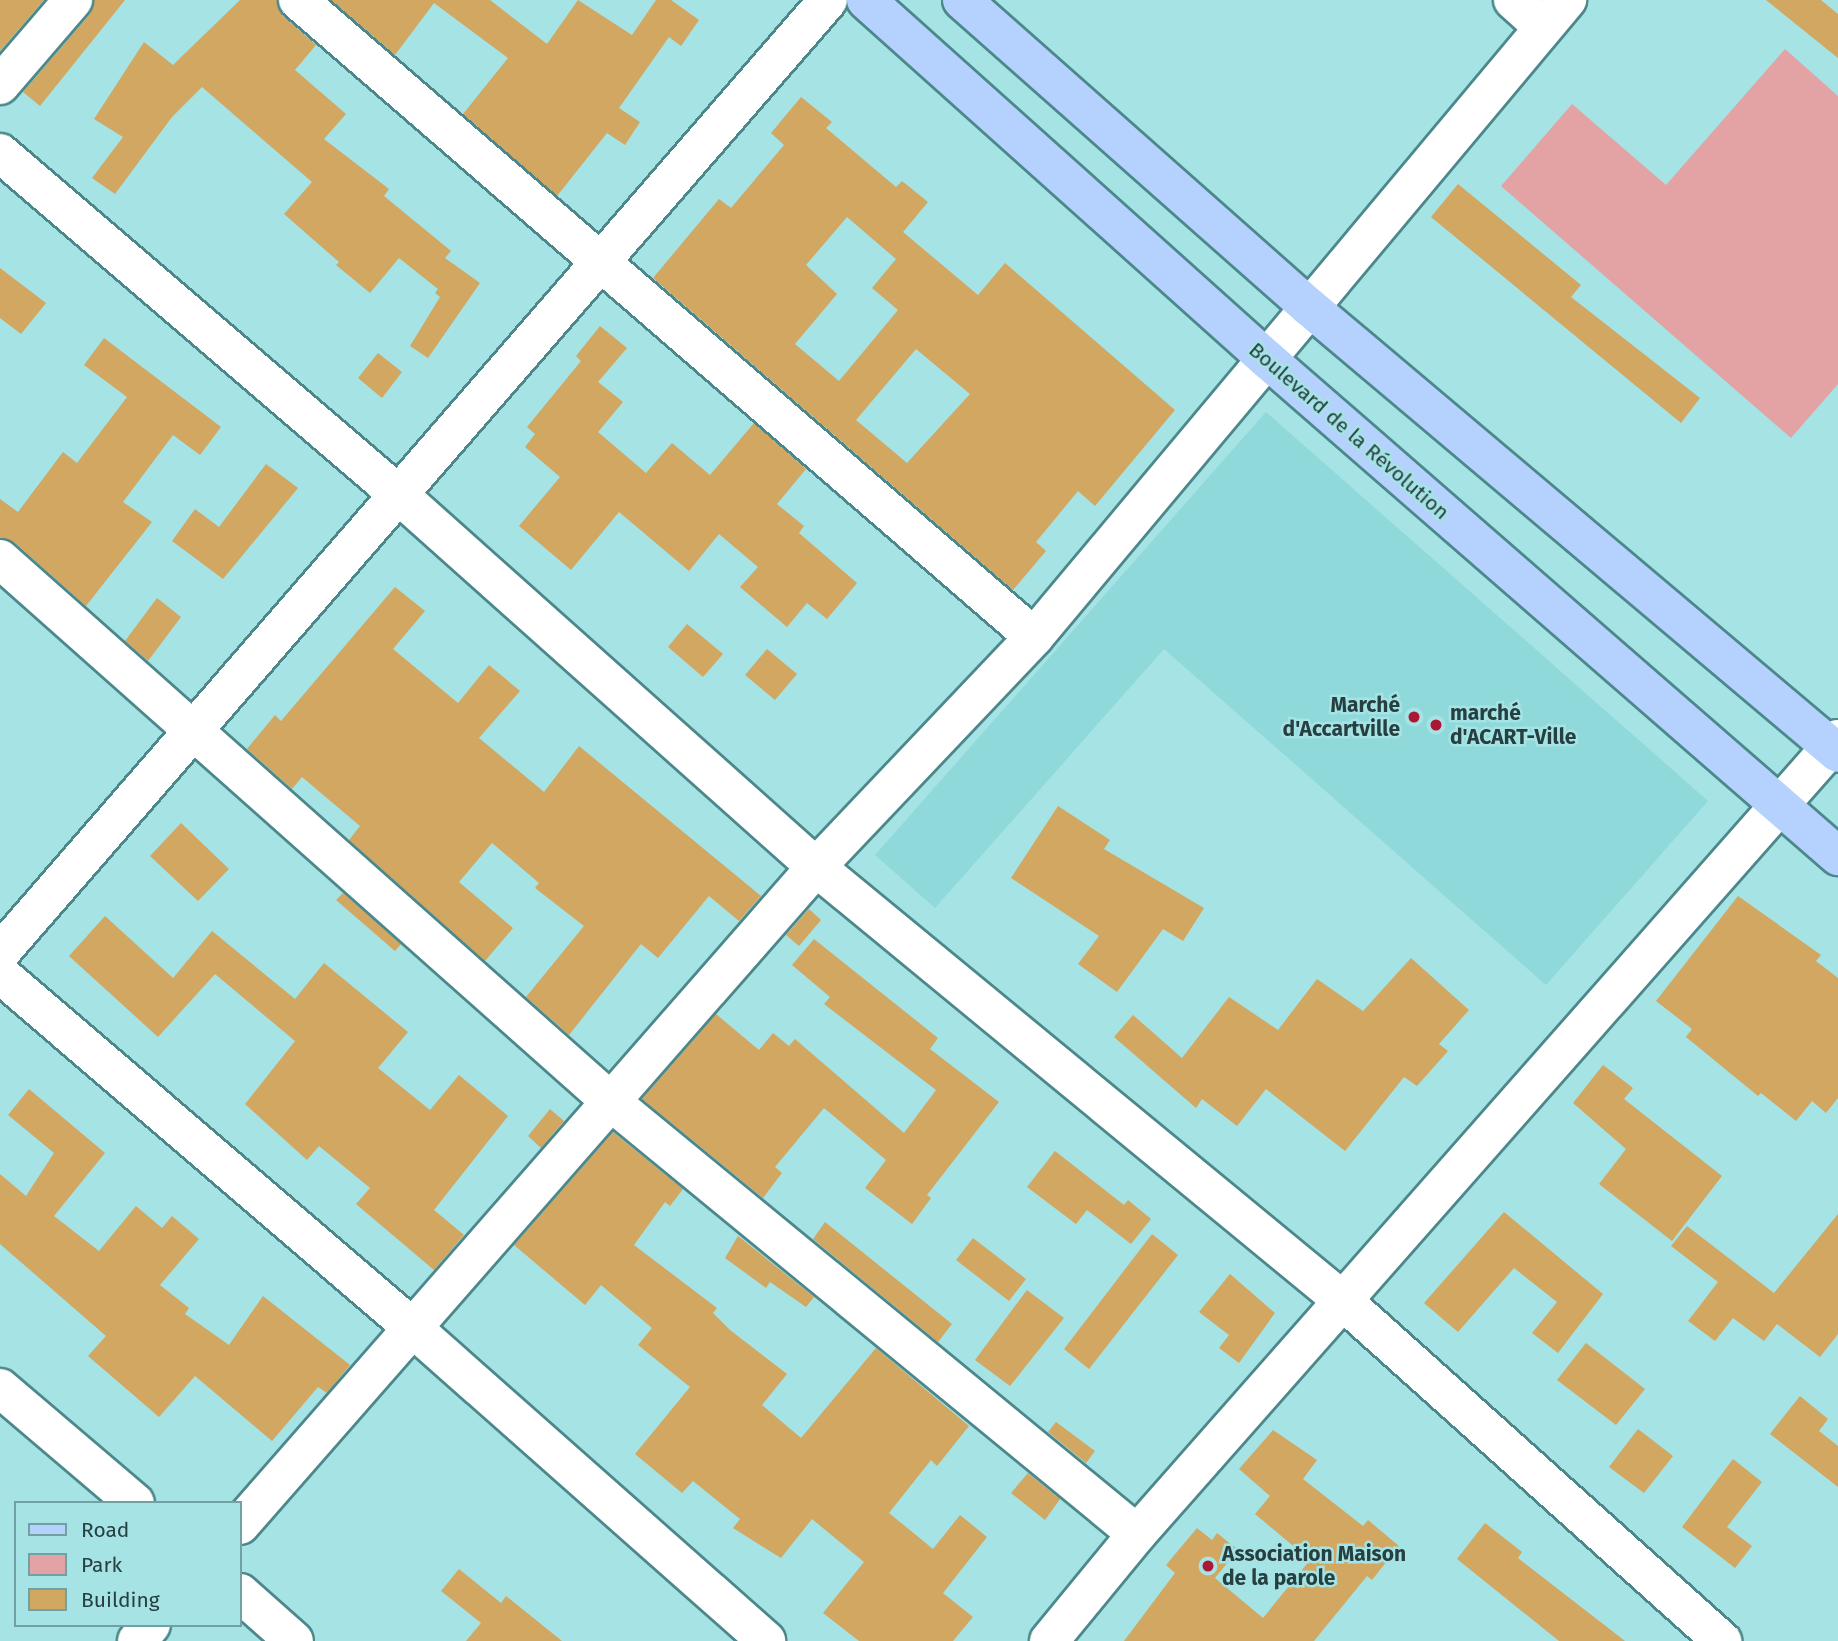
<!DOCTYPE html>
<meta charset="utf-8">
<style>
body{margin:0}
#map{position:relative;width:1838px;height:1641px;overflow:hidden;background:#a5e3e5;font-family:"Fira Sans",sans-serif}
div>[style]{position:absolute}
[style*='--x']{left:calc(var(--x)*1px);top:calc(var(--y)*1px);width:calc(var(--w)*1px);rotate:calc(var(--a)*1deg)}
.built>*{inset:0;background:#90d9db}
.green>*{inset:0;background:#e3a2a3}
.building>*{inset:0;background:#d1a762}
.roads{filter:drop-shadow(2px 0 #4c888b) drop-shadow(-2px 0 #4c888b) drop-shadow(0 2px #4c888b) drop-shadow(0 -2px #4c888b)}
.minor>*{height:38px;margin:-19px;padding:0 19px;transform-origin:19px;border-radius:19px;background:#fff}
.major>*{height:38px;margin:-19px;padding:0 19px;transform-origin:19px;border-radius:19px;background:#b5d1fd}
.dots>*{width:19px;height:19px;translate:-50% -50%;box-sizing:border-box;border:4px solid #a5e3e5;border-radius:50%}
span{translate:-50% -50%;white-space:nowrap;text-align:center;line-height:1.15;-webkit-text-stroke:5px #a5e3e5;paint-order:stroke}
.street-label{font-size:21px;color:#263f40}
.poi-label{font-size:21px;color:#263f40;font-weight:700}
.right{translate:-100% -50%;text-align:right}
.left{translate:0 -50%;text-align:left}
.legend{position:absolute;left:14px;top:1501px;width:228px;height:126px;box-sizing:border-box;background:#a5e3e5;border:2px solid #72a1a3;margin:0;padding:9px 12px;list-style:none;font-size:21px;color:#263f40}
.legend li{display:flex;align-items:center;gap:14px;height:35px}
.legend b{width:35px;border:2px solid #72a1a3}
</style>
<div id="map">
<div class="built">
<i style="clip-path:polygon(1266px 412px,1708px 801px,1546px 985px,1164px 649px,935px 908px,875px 855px)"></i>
</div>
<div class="green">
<i style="clip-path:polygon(1785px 49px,1838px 96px,1838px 384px,1791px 438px,1501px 186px,1572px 104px,1666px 185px)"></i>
</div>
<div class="building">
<i style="clip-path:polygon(0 0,44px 0,0 51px)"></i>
<i style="clip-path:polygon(94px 0,125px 0,40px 106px,23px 92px,90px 14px)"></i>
<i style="clip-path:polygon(240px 0,277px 0,283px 16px,316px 45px,295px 70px,346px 114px,324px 139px,389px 189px,384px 196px,451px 251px,445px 258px,480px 283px,428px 358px,410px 346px,440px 297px,435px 293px,438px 289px,399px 258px,370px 293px,336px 265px,339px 262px,284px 214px,312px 182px,202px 87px,172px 117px,115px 194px,92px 178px,123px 137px,94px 119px,144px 42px,173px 65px)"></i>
<i style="clip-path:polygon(331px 0,490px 0,547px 44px,578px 0,632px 35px,656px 0,671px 0,699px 20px,681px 46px,669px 37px,619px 108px,640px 122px,625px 145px,607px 133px,557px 196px,463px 114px,508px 58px,434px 3px,395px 55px)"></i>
<i style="clip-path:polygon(1766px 0,1821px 0,1838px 14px,1838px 58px)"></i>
<i style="clip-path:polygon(evenodd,801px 97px,832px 122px,826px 128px,896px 187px,902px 181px,928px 202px,903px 232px,978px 295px,1005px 263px,1175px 410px,1095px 506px,1078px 491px,1036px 542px,1046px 551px,1013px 590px,653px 278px,719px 199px,731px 208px,784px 145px,771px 133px,801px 97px,847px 217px,896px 259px,872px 288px,898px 310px,839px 381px,795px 344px,837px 294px,806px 265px,847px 217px,801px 97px,916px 349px,970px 394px,907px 463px,856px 420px,916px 349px)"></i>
<i style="clip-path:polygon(1458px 184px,1581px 285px,1571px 297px,1700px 398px,1681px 423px,1431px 217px)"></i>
<i style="clip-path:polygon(0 268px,46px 303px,21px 334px,0 318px)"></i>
<i style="clip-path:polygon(600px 326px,627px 348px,598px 382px,623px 402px,598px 432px,646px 473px,672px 443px,710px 475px,754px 423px,806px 469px,777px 504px,804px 526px,799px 533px,857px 583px,827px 619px,807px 603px,787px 627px,740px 587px,758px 567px,719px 534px,689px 571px,619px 512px,571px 570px,519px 526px,560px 477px,525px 447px,535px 434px,527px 427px,581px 361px,576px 356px)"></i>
<i style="clip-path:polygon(104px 338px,221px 427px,200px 455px,173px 435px,123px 502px,152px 522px,86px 606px,15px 543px,0 538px,0 499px,18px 512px,63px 452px,77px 463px,127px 397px,84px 365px)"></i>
<i style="clip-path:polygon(378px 353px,402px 372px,382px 398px,358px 378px)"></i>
<i style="clip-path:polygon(266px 464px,298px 488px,223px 579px,172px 541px,195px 509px,219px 527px)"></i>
<i style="clip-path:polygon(395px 587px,425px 611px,393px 649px,458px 703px,489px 665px,520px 691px,479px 738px,544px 792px,579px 746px,761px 896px,739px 921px,709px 896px,658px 958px,641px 944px,569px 1035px,526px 997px,584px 926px,535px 888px,539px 883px,492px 843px,459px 882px,513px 928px,485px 961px,349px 840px,360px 826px,302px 777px,292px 789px,247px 749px,275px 715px,281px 721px)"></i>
<i style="clip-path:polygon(157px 598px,181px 617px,148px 661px,125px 641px)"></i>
<i style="clip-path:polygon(687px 624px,723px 654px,703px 677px,668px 647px)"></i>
<i style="clip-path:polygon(767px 649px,797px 674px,775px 700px,745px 675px)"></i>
<i style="clip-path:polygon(1058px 806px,1110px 840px,1104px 849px,1204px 908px,1183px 941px,1163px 929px,1117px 992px,1078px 964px,1099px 936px,1011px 878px)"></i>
<i style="clip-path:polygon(181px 823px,229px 869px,198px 901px,150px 856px)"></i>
<i style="clip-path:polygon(343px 893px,401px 944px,395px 951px,336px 900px)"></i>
<i style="clip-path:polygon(1738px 896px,1821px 955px,1816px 961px,1838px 978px,1838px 1098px,1826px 1113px,1812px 1101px,1796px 1121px,1761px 1093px,1758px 1096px,1686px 1037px,1692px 1029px,1656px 1001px)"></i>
<i style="clip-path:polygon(809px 909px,821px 920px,799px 946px,786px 935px)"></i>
<i style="clip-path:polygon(105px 916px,173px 978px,212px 931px,295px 999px,324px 963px,408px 1032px,378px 1068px,430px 1110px,459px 1075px,508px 1116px,434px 1210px,464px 1235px,434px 1270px,356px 1204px,370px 1188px,319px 1146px,307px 1160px,245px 1104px,295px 1041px,215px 974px,158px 1037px,69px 956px)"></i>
<i style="clip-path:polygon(814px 939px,938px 1038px,930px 1049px,999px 1102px,927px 1195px,931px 1198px,912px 1224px,865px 1188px,886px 1160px,824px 1108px,775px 1167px,782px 1173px,763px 1198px,642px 1099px,716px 1014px,759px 1050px,773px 1033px,789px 1046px,795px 1039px,904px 1133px,936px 1090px,824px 1004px,830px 997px,792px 965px)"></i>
<i style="clip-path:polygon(1411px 958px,1469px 1010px,1439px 1044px,1448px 1051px,1417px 1086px,1404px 1077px,1345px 1151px,1266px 1089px,1237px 1126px,1202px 1099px,1196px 1108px,1114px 1037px,1133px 1015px,1182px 1058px,1229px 997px,1278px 1030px,1317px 979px,1363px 1011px)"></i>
<i style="clip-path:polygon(1603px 1065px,1633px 1088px,1624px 1099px,1722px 1176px,1672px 1241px,1599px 1184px,1626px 1149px,1573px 1103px)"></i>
<i style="clip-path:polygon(29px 1089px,105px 1153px,54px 1216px,99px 1251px,136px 1206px,162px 1228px,172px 1216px,199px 1239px,160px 1285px,189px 1308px,185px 1314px,229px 1345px,263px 1296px,350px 1365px,327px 1393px,318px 1387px,272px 1441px,195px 1376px,159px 1417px,88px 1356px,106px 1336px,0 1244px,0 1174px,26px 1196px,54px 1153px,8px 1115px)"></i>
<i style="clip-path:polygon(550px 1109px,564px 1121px,541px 1148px,528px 1136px)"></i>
<i style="clip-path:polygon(613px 1132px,683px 1189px,670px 1206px,665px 1202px,634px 1245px,717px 1308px,713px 1313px,730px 1330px,787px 1374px,762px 1405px,801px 1438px,876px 1348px,969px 1426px,937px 1466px,931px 1460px,889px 1513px,933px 1549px,960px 1515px,987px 1537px,943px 1593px,973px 1617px,953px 1641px,859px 1641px,823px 1613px,864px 1562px,812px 1519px,781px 1558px,733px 1528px,740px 1519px,693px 1481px,682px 1493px,635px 1454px,690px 1387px,638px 1345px,652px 1328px,601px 1285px,585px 1305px,514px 1245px)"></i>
<i style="clip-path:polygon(1055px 1151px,1124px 1205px,1128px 1200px,1151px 1219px,1131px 1244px,1087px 1210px,1076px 1224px,1027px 1187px)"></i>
<i style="clip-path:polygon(1504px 1212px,1603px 1294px,1558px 1353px,1532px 1333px,1557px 1302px,1514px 1268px,1458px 1332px,1424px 1303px)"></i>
<i style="clip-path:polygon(1838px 1214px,1838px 1334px,1820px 1357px,1777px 1324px,1764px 1341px,1733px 1318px,1715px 1341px,1688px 1321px,1718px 1282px,1671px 1246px,1687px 1226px,1774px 1293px)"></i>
<i style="clip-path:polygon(825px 1222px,952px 1324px,938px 1342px,813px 1239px)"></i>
<i style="clip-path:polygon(1152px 1234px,1178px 1255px,1089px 1369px,1064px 1349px)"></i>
<i style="clip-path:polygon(738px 1236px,814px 1297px,806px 1307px,770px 1282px,766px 1288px,725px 1258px)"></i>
<i style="clip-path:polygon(973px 1238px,1026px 1279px,1009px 1301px,956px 1260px)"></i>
<i style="clip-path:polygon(1230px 1274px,1275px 1313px,1239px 1363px,1219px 1348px,1229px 1335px,1199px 1312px)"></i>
<i style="clip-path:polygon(1027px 1290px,1064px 1318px,1010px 1386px,975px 1360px)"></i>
<i style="clip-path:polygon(1586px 1343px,1645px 1389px,1616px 1425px,1557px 1380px)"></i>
<i style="clip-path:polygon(1800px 1396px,1828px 1419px,1819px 1431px,1838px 1446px,1838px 1487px,1770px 1434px)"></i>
<i style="clip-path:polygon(1056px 1422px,1095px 1451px,1086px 1463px,1048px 1432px)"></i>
<i style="clip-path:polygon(1638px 1429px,1673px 1456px,1644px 1493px,1609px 1467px)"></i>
<i style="clip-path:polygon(1273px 1430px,1317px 1460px,1303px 1479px,1363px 1526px,1368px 1520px,1399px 1546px,1372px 1580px,1367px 1576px,1314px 1641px,1124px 1641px,1175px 1573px,1166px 1565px,1197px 1528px,1212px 1540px,1217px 1533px,1238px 1550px,1215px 1578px,1263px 1618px,1310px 1560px,1255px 1514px,1270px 1496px,1239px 1469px)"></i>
<i style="clip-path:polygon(1733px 1459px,1762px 1482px,1727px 1527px,1752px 1546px,1735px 1568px,1682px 1527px)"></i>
<i style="clip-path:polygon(1028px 1473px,1060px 1499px,1045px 1520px,1011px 1493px)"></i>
<i style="clip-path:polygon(1485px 1523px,1522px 1552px,1518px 1558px,1625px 1641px,1559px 1641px,1457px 1559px)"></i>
<i style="clip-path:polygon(459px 1569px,501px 1603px,506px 1596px,562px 1641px,466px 1641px,481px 1623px,441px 1591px)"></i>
</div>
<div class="roads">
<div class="minor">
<i style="--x:298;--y:0;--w:973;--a:40.88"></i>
<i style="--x:1513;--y:0;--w:40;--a:42"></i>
<i style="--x:0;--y:85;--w:112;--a:-49.3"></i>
<i style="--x:0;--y:153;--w:526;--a:40.6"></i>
<i style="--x:399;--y:495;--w:559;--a:41.74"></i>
<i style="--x:816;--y:867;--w:681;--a:39.46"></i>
<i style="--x:1342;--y:1300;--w:511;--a:41.9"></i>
<i style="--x:0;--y:559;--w:815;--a:41.62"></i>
<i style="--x:609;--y:1100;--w:683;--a:39.42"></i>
<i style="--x:0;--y:953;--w:1262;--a:-49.01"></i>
<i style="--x:0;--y:974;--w:547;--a:40.62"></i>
<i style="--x:415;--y:1330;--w:469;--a:41.5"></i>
<i style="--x:0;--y:1388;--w:177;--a:40.4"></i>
<i style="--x:240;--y:1525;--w:874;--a:-48.8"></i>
<i style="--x:816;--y:867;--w:317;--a:-46.5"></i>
<i style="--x:1034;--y:637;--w:831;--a:-50.08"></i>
<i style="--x:240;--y:1593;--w:72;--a:41.6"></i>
<i style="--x:137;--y:1641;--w:21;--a:-49"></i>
<i style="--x:1049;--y:1641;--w:139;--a:-50.6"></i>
<i style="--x:1137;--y:1534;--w:1060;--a:-48.6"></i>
</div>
<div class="major">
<i style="--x:866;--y:0;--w:540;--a:41.85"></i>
<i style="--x:1268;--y:360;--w:756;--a:41.03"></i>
<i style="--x:962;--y:0;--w:462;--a:41.5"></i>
<i style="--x:1308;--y:306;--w:693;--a:40.14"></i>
</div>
</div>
<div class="dots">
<i style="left:1414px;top:717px;background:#ac1733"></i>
<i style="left:1436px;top:725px;background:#ac1733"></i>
<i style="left:1208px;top:1566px;background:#ac1733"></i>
</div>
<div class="street-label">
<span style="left:1349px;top:431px;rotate:41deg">Boulevard de la Révolution</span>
</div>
<div class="poi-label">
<span class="right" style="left:1400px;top:717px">Marché<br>d'Accartville</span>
<span class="left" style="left:1450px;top:725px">marché<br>d'ACART-Ville</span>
<span class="left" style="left:1222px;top:1566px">Association Maison<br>de la parole</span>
</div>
<ul class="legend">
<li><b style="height:9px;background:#b5d1fd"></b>Road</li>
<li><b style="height:19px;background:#e3a2a3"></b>Park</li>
<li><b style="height:19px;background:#d1a762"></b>Building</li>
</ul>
</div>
